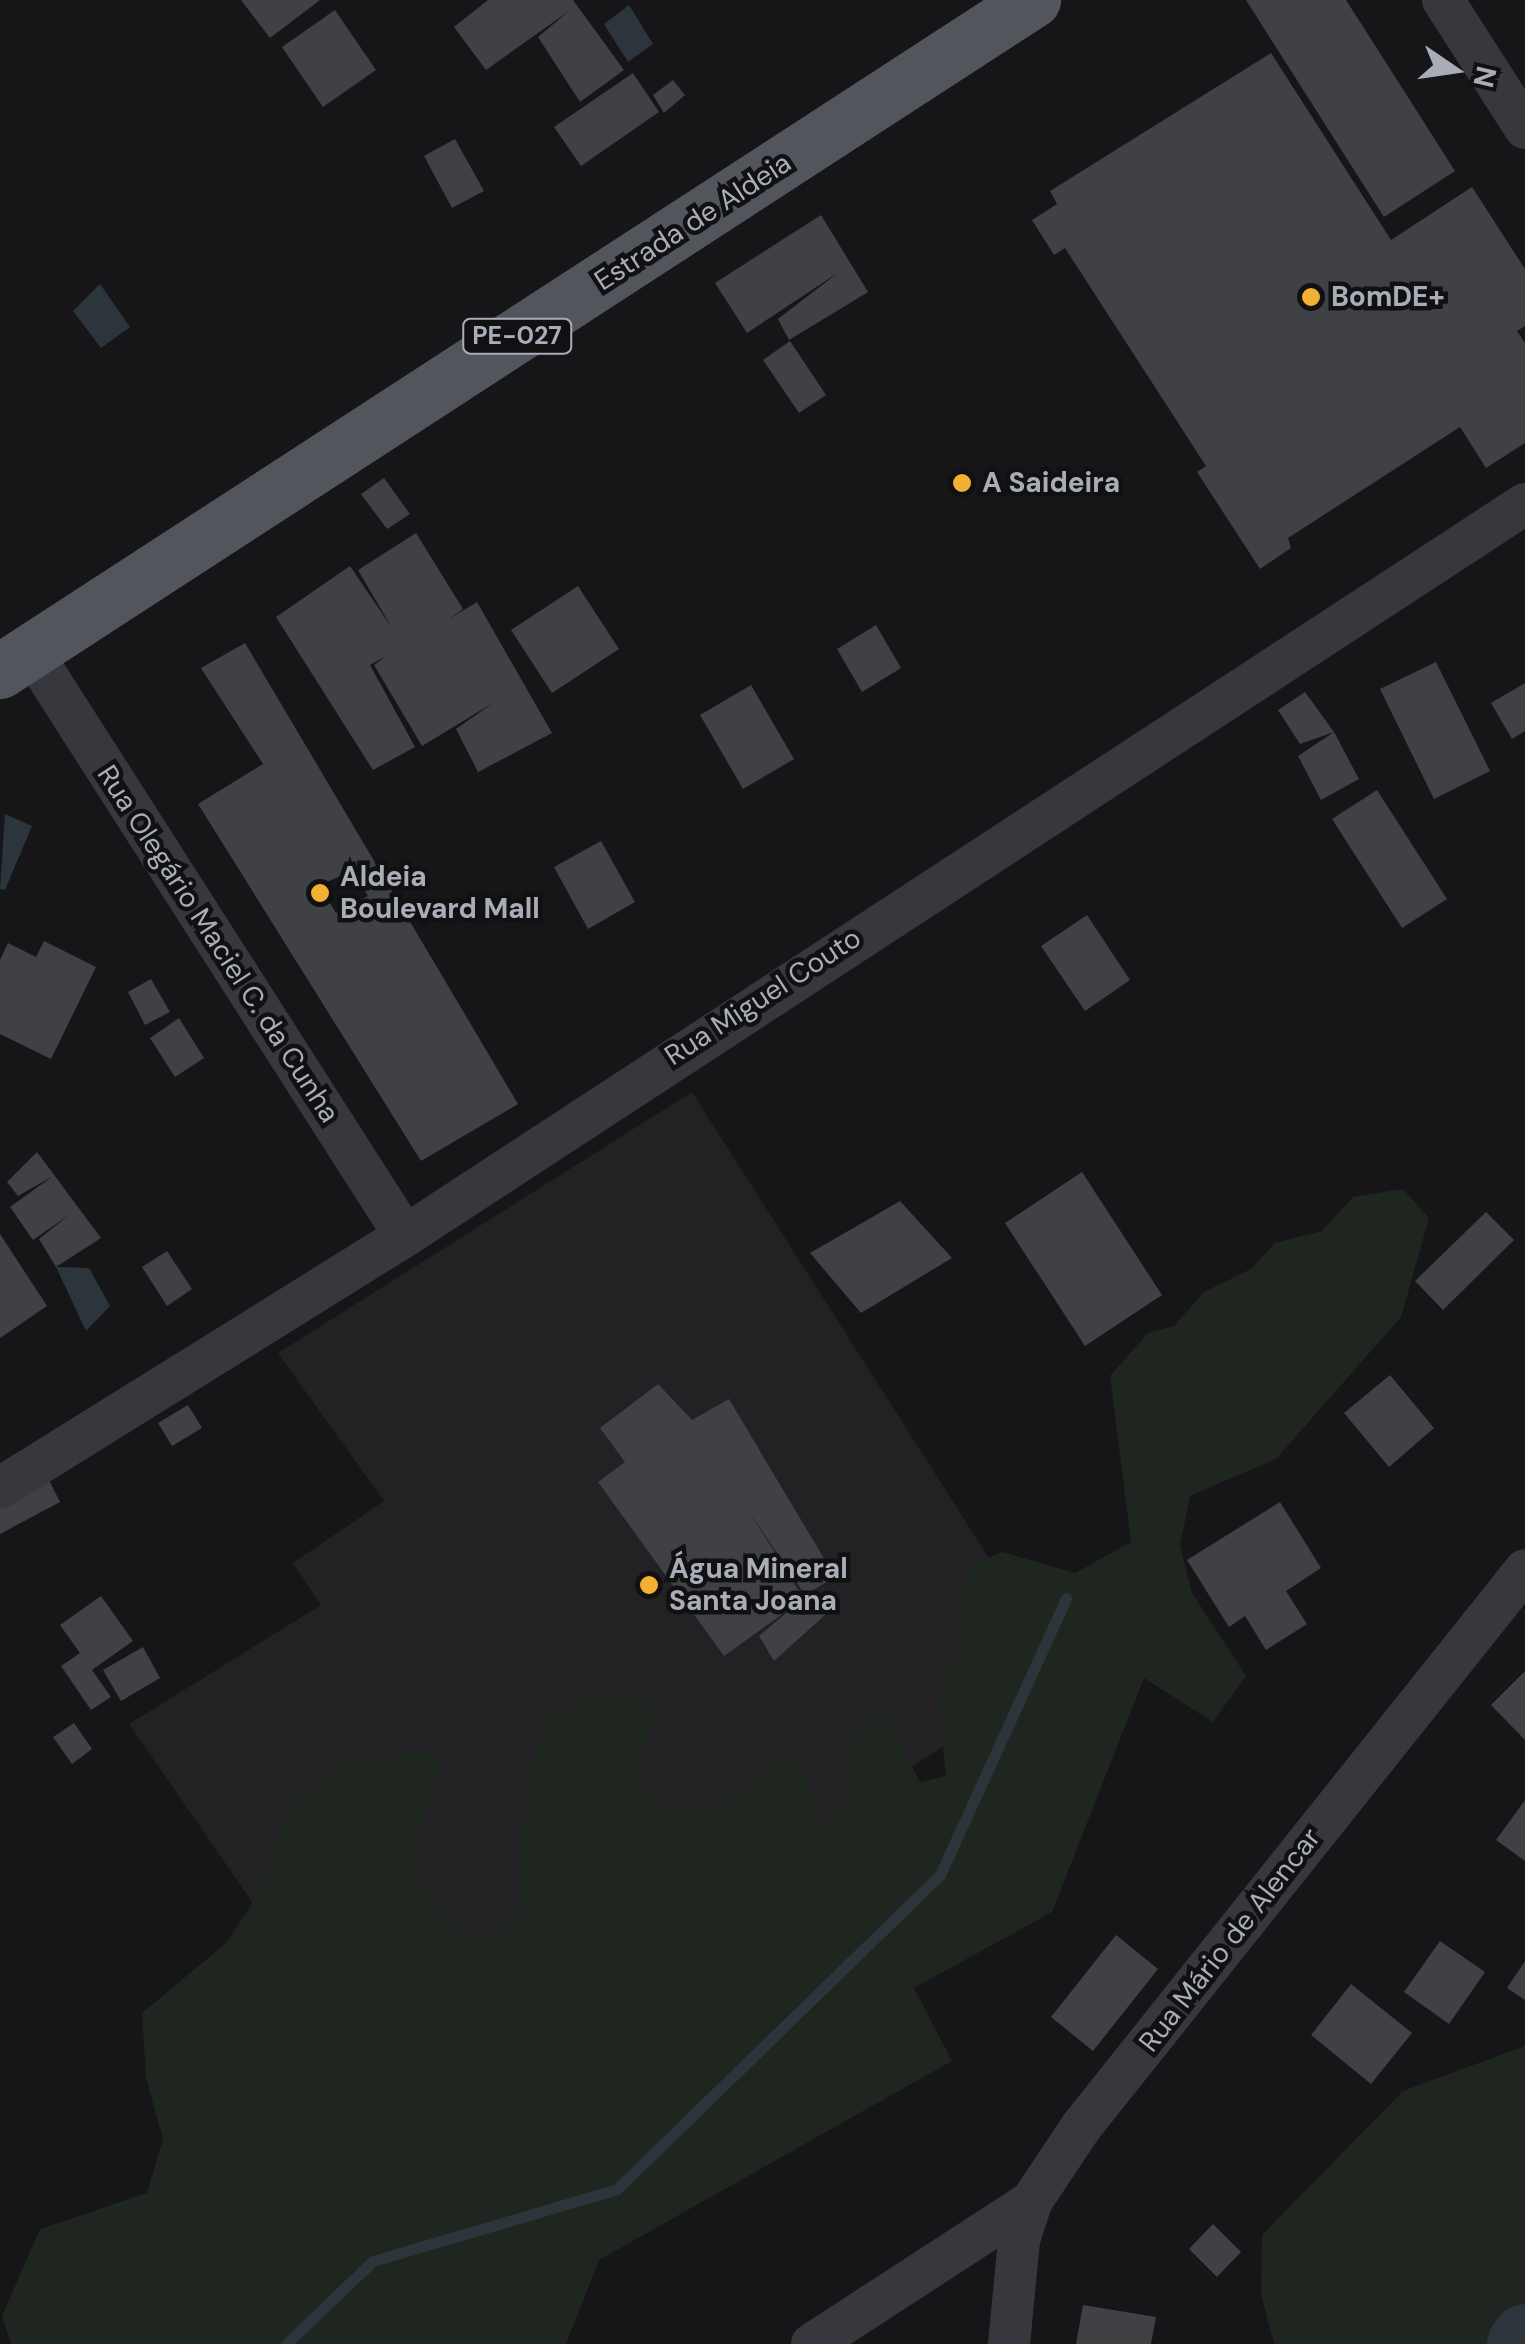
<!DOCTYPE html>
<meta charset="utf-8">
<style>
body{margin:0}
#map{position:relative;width:1525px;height:2344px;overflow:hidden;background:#161618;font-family:"DM Sans",sans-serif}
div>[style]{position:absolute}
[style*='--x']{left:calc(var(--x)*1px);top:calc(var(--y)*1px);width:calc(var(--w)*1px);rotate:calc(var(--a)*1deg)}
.built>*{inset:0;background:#222225}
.green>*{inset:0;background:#1e261f}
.water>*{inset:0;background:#2c353c}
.stream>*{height:11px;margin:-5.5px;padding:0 5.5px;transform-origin:5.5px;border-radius:5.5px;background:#2c353c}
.river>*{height:68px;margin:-34px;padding:0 34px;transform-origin:34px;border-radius:34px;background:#2c353c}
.building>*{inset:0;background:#404145}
.minor>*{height:42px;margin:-21px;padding:0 21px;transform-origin:21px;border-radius:21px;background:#37383d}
.primary>*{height:55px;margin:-27.5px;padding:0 27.5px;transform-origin:27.5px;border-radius:27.5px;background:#53555c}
.dots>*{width:28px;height:28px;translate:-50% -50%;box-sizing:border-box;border:5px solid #111113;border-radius:50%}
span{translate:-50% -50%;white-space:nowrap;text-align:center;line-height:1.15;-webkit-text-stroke:9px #111113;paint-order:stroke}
.shield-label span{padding:2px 8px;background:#111113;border:2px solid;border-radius:8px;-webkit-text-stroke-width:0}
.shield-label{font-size:25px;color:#a8adb8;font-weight:700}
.street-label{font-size:28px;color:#a8adb8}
.poi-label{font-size:28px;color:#a8adb8;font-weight:700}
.left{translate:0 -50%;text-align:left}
.north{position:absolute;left:1405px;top:20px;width:100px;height:100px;-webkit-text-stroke:8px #111113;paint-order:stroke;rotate:103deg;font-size:28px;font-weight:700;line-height:40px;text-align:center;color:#a8adb8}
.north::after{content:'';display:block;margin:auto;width:35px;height:45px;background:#a8adb8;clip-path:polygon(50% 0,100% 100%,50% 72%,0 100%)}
</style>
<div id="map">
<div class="built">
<i style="clip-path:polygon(692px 1092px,994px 1566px,957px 1737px,397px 2111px,129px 1724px,321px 1605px,293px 1563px,384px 1501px,278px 1353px)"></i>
</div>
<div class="green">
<i style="clip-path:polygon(1403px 1189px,1429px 1218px,1401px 1317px,1276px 1459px,1190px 1496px,1180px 1545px,1192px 1593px,1246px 1676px,1213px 1722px,1144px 1678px,1052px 1912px,914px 1988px,952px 2061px,599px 2260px,566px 2344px,11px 2344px,2px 2316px,40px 2229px,147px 2193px,163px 2139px,146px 2078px,142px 2013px,225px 1944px,251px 1906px,292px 1803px,342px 1762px,431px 1751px,444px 1769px,418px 1827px,414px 1877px,455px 1927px,497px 1938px,519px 1913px,518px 1847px,534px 1752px,546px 1720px,586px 1696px,641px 1691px,659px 1714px,641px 1749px,636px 1783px,665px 1811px,706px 1811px,744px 1790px,781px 1753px,806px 1774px,817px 1826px,853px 1803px,843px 1766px,852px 1734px,884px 1713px,920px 1782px,946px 1776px,937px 1690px,957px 1651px,963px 1591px,975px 1563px,1002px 1552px,1075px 1573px,1131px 1542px,1110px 1376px,1148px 1333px,1174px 1326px,1204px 1292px,1251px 1269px,1275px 1243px,1322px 1231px,1353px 1197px)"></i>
<i style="clip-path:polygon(1525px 2046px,1525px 2344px,1274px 2344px,1261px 2294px,1262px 2235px,1403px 2091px)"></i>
</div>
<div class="water">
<i style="clip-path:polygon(629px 5px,653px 44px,628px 62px,604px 24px)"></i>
<i style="clip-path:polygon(100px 284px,130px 327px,101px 348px,73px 311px)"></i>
<i style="clip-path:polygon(5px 814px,32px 826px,5px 890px,0 889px)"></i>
<i style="clip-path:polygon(56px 1267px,89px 1268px,110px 1306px,86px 1331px)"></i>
</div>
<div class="stream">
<i style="--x:286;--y:2344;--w:120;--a:-43.7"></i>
<i style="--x:373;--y:2261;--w:254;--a:-16.4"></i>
<i style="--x:617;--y:2189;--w:450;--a:-44.2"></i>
<i style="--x:940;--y:1875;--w:304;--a:-65.5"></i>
</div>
<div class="river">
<i style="--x:1521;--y:2344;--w:7;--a:-56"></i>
</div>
<div class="building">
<i style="clip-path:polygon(241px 0,320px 0,270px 38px)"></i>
<i style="clip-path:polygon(488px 0,573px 0,624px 70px,580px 102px,538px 37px,569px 11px,486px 70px,454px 27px)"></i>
<i style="clip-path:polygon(1246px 0,1346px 0,1455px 171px,1384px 217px)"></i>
<i style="clip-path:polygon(335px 10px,376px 70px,323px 107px,282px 47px)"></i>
<i style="clip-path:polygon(1271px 53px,1391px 240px,1472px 187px,1525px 269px,1525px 326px,1517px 331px,1525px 343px,1525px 443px,1486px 468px,1460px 427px,1288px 538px,1291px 548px,1260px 569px,1197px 472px,1206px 466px,1065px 248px,1054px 255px,1032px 220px,1057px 204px,1050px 191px)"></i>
<i style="clip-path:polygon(633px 73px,659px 112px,581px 166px,554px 127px)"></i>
<i style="clip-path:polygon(673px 80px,685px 95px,664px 113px,653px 95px)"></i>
<i style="clip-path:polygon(455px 139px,484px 191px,452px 208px,424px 156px)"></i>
<i style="clip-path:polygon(821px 215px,868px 292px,789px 340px,778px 319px,839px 272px,747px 333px,715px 283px)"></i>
<i style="clip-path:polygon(790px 341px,826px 395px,799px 413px,763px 360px)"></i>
<i style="clip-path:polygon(384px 478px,410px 514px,387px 529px,361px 494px)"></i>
<i style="clip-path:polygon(416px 533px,463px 609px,449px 619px,477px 602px,552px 733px,478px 772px,456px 729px,493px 703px,422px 746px,374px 665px,386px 656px,370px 665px,415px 747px,373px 770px,276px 617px,350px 566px,392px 628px,358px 570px)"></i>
<i style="clip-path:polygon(578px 586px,619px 649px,552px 693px,511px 630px)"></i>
<i style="clip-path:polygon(876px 625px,901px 668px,862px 692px,837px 649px)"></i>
<i style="clip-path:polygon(evenodd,245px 643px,518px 1104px,421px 1161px,198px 804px,263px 764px,201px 668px,245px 643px,353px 871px,368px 896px,336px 913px,319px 885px,353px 871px)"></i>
<i style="clip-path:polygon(1436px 662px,1490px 771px,1434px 799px,1380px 689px)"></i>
<i style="clip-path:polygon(1525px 683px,1525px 731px,1512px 739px,1491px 703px)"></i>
<i style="clip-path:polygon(751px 685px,794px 759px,743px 789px,700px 715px)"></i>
<i style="clip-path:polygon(1305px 692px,1334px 732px,1359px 779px,1321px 800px,1298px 756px,1334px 732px,1300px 744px,1278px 710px)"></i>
<i style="clip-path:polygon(1377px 790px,1447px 899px,1402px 928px,1332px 819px)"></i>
<i style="clip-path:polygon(601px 841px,635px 902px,588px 929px,554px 867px)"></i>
<i style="clip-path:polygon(1087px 915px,1130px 980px,1085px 1011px,1041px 946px)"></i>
<i style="clip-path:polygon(44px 941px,96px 967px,51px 1059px,0 1034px,0 960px,8px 943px,36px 957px)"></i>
<i style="clip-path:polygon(151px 979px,170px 1012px,145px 1025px,128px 992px)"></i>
<i style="clip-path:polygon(179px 1018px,204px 1058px,175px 1077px,150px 1038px)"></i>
<i style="clip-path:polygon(37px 1152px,101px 1238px,56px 1267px,39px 1239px,69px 1215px,33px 1240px,10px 1207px,53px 1176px,18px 1196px,7px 1182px)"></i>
<i style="clip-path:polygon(1082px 1172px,1162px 1295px,1085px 1346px,1005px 1223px)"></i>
<i style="clip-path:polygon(900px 1201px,952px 1258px,861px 1313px,810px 1253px)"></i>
<i style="clip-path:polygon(1486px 1212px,1514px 1240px,1443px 1310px,1415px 1281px)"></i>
<i style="clip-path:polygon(0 1234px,47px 1306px,0 1338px)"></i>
<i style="clip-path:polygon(167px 1251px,192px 1289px,167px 1306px,142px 1267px)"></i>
<i style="clip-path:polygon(1390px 1375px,1434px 1428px,1389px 1467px,1344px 1413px)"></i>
<i style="clip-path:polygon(658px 1384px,692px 1420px,729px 1399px,835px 1577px,805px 1595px,748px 1510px,804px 1599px,825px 1615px,774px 1661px,759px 1636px,798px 1603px,724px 1656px,598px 1482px,625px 1462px,600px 1428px)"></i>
<i style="clip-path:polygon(188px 1405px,202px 1428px,172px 1446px,158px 1423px)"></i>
<i style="clip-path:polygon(49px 1480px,60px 1502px,0 1534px,0 1506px)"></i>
<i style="clip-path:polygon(1280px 1502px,1321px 1568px,1286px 1591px,1307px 1624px,1266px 1650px,1245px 1616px,1229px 1627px,1187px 1560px)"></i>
<i style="clip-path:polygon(101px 1596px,133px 1641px,92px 1670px,111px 1697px,91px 1710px,61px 1666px,80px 1653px,60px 1625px)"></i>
<i style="clip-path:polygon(143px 1647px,160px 1678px,121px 1701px,103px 1670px)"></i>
<i style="clip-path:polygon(1525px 1671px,1525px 1740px,1491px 1705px)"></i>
<i style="clip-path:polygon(74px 1723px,92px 1749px,72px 1764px,53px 1737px)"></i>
<i style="clip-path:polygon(1525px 1800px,1525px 1861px,1496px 1840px)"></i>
<i style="clip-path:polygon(1116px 1935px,1158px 1969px,1093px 2051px,1051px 2017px)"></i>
<i style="clip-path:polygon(1440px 1941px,1485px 1972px,1449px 2024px,1404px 1992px)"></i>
<i style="clip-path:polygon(1525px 1961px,1525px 2000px,1507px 1988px)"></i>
<i style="clip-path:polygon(1351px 1984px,1412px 2033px,1371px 2084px,1311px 2035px)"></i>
<i style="clip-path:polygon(1213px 2224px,1241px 2252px,1217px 2277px,1189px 2249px)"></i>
<i style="clip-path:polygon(1083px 2305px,1156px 2317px,1151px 2344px,1076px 2344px)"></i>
</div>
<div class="minor">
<i style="--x:1443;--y:0;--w:152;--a:57.4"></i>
<i style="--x:31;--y:651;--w:694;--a:57.41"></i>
<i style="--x:0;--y:1488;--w:477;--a:-31.9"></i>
<i style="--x:405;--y:1236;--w:1338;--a:-33.17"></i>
<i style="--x:812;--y:2344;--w:261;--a:-33"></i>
<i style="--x:1009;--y:2344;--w:104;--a:-84.5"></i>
<i style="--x:1019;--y:2240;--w:40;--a:-72"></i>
<i style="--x:1031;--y:2202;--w:90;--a:-56.3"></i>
<i style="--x:1081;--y:2127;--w:712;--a:-51.44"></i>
</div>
<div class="primary">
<i style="--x:0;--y:671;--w:1232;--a:-33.01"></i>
</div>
<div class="dots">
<i style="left:1311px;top:297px;background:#f2b134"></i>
<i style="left:962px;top:483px;background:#f2b134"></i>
<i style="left:320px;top:893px;background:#f2b134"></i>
<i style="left:649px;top:1585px;background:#f2b134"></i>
</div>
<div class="shield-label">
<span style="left:517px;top:336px">PE-027</span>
</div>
<div class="street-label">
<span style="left:693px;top:222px;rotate:-33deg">Estrada de Aldeia</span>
<span style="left:218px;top:944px;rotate:57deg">Rua Olegário Maciel C. da Cunha</span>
<span style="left:763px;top:997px;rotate:-33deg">Rua Miguel Couto</span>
<span style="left:1230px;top:1940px;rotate:-52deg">Rua Mário de Alencar</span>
</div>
<div class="poi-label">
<span class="left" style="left:1331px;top:297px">BomDE+</span>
<span class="left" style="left:982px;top:483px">A Saideira</span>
<span class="left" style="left:340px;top:893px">Aldeia<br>Boulevard Mall</span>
<span class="left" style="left:669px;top:1585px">Água Mineral<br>Santa Joana</span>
</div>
<div class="north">N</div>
</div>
